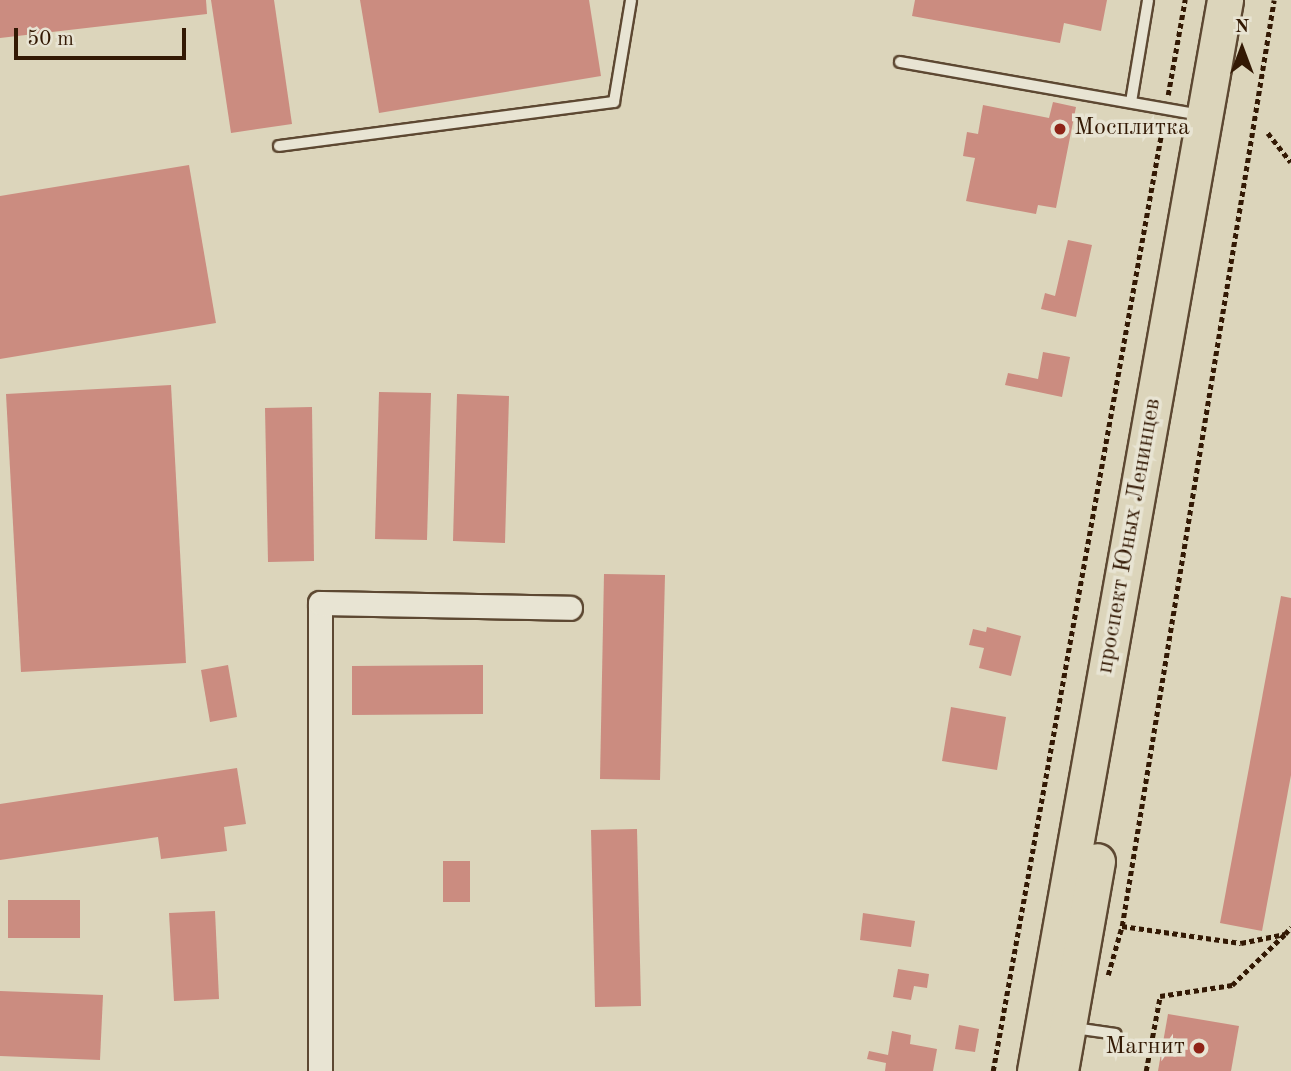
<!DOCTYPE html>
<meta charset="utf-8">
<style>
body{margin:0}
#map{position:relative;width:1291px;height:1071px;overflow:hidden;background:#dcd5bb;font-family:"Old Standard TT",serif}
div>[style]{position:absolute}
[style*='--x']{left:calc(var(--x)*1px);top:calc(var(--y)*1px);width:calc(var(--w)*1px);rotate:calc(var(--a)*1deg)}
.building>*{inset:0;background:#cb8c80}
.path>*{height:4.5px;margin-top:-2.25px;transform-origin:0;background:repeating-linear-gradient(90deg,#331904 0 5px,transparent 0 8.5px)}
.roads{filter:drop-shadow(2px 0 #5d4832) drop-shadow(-2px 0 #5d4832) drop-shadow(0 2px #5d4832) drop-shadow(0 -2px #5d4832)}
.lane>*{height:10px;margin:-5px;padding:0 5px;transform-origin:5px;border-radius:5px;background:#e8e4d3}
.street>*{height:23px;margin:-11.5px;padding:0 11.5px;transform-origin:11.5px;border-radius:11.5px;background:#e8e4d3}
.primary>*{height:35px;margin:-17.5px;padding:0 17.5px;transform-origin:17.5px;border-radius:17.5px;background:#dcd5bb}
.dots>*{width:19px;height:19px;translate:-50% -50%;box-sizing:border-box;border:4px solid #e8e4d3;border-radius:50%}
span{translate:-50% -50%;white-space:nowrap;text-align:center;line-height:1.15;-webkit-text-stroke:7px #e8e4d3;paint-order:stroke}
.poi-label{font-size:24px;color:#331904}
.left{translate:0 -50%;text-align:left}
.right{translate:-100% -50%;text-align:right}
.street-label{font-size:24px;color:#331904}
.north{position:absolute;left:1207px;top:14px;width:70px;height:70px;-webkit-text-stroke:5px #e8e4d3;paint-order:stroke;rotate:0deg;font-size:19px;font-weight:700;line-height:28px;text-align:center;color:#331904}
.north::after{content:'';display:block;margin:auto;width:24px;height:32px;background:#331904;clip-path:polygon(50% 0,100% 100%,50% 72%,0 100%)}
.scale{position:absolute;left:14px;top:28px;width:172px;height:32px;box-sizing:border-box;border:4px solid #331904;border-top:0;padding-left:9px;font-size:21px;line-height:24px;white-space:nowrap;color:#331904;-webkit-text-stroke:5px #e8e4d3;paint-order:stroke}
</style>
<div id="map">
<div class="building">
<i style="clip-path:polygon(0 0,206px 0,207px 14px,0 38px)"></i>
<i style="clip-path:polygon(211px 0,274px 0,292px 124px,231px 133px)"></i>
<i style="clip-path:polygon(360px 0,589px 0,601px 76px,379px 113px)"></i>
<i style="clip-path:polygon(915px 0,1107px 0,1101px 31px,1064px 23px,1060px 43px,912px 16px)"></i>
<i style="clip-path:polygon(1053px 102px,1076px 107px,1056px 208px,1038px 205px,1036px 214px,966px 201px,975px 158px,963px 156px,967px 132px,978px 134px,983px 105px,1049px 118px)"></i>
<i style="clip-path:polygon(189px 165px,216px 323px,0 359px,0 196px)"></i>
<i style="clip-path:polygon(1068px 240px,1092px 245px,1076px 317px,1041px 309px,1045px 293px,1055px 296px)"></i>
<i style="clip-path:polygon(1043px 352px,1070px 357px,1062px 397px,1005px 385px,1008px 373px,1038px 379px)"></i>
<i style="clip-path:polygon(171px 385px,186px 663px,21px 672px,6px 394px)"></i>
<i style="clip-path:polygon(379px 392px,431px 393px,427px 540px,375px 539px)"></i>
<i style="clip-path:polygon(457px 394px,509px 396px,505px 543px,453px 541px)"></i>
<i style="clip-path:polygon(312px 407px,314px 561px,268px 562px,265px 408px)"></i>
<i style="clip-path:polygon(604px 574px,665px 575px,660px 780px,600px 779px)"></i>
<i style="clip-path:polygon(1281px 596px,1291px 598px,1291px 775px,1262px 931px,1220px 923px)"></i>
<i style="clip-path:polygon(987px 627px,1021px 636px,1011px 676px,979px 668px,984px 648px,969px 645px,973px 629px,986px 632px)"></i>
<i style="clip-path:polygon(228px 665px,237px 717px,210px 722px,201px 670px)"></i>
<i style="clip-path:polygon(483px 665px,483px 714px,352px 715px,352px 666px)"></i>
<i style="clip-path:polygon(951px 707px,1006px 717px,997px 770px,942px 761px)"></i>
<i style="clip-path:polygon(237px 768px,246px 824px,224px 827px,227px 851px,161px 859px,158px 837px,0 860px,0 804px)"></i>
<i style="clip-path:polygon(637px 829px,641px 1006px,595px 1007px,591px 830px)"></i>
<i style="clip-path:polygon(443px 861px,470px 861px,470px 902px,443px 902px)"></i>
<i style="clip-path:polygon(8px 900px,80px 900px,80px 938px,8px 938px)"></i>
<i style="clip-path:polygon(215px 911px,219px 999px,174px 1001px,169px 913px)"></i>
<i style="clip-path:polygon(863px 913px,915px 921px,911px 947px,860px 940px)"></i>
<i style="clip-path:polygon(898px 969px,929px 974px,927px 988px,914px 986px,911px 1000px,893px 997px)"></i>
<i style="clip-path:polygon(0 991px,103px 995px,100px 1060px,0 1056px)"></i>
<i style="clip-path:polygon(1168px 1014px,1239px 1026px,1231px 1071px,1158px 1071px)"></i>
<i style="clip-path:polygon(959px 1025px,979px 1029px,975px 1052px,955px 1049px)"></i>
<i style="clip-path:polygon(892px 1031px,911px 1035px,910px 1044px,937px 1049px,933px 1071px,885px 1071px,886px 1063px,867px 1059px,869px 1051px,888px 1055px)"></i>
</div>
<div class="path">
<i style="--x:1168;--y:95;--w:97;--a:-79.9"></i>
<i style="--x:1268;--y:133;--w:37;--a:52"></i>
<i style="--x:1122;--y:926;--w:120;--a:8.1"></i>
<i style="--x:1241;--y:943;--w:45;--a:-11.6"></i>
<i style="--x:1285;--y:934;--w:9;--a:-49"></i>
<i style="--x:1108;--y:975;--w:51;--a:-74.1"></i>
<i style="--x:1122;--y:926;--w:938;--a:-80.68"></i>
<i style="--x:993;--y:1071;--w:962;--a:-79.82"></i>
<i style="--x:1146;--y:1071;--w:76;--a:-79.4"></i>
<i style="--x:1160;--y:996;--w:73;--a:-8.7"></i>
<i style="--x:1232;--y:985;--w:74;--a:-43.9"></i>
</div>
<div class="roads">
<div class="lane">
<i style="--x:900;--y:62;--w:306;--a:10"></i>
<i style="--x:1131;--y:102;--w:103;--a:-80.5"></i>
<i style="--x:279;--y:146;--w:338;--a:-7.5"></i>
<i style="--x:614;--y:102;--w:103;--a:-80.5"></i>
<i style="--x:1074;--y:1028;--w:42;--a:8.1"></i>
</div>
<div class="street">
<i style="--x:320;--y:1071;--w:468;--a:-90"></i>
<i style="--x:320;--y:603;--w:250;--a:1.1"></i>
</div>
<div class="primary">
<i style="--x:1035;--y:1071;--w:1088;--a:-79.94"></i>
<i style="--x:1060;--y:1071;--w:213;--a:-80"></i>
</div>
</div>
<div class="dots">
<i style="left:1060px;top:129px;background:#8f2418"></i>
<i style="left:1199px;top:1048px;background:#8f2418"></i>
</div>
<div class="poi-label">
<span class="left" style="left:1074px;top:129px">Мосплитка</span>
<span class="right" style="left:1185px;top:1048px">Магнит</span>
</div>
<div class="street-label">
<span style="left:1130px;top:536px;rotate:-80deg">проспект Юных Ленинцев</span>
</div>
<div class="north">N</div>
<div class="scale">50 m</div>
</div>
